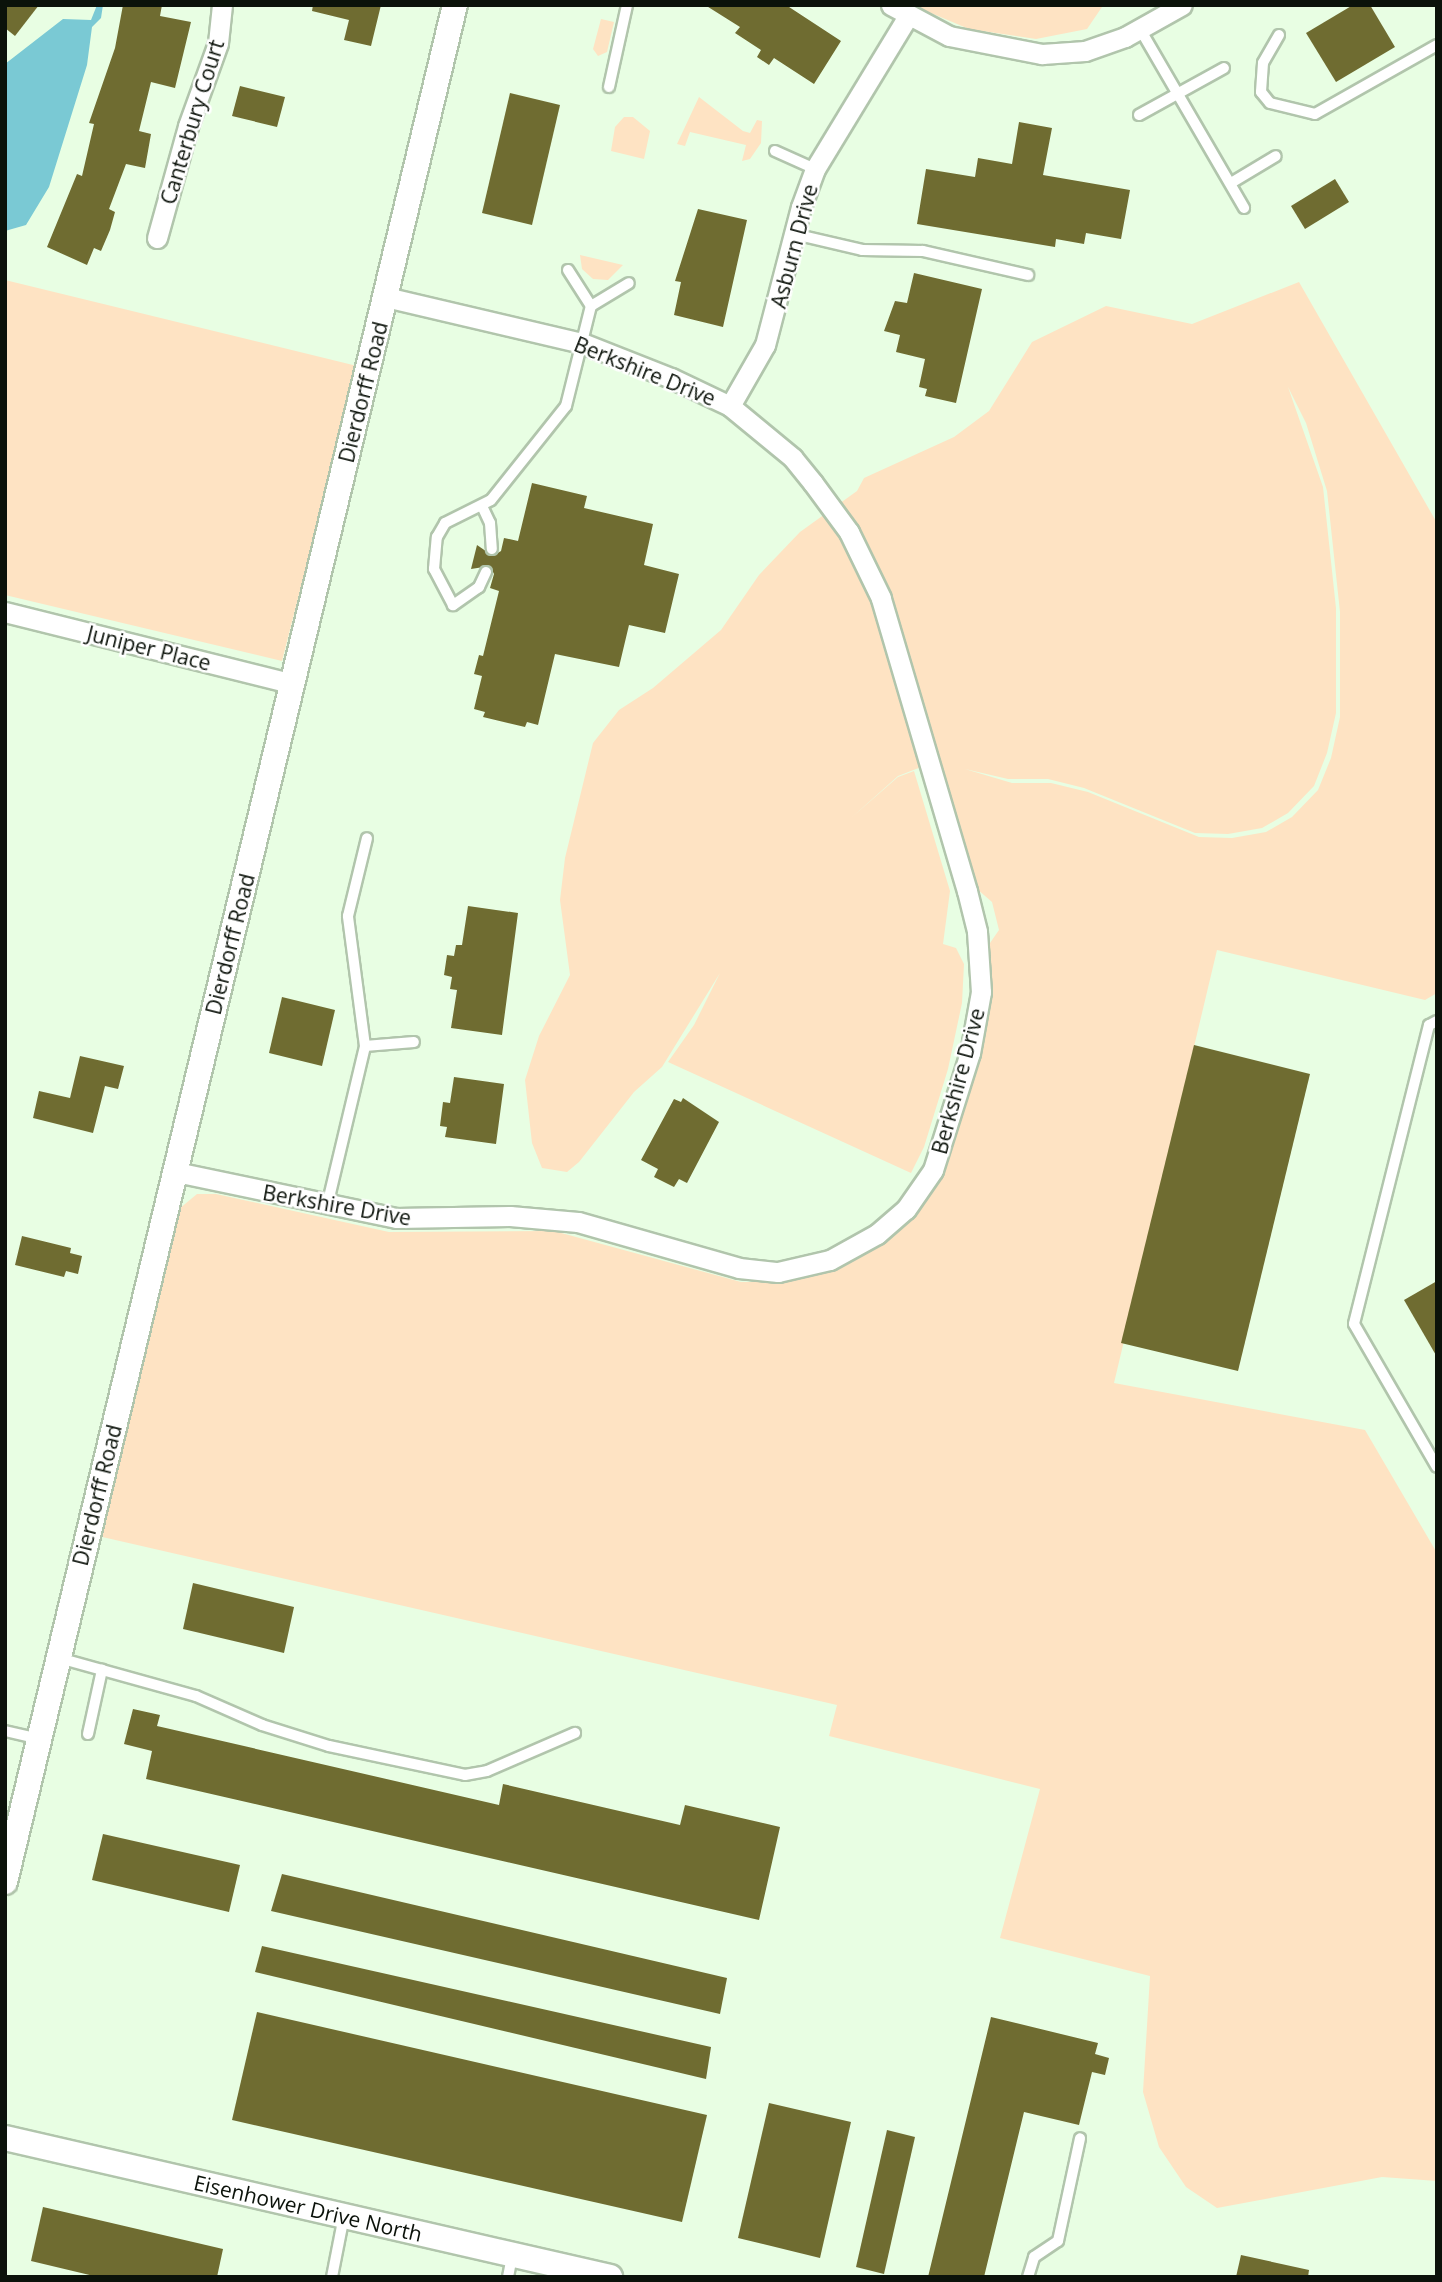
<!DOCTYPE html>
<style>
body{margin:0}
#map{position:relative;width:1442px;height:2282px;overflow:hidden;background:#e8fee3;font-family:"Open Sans",sans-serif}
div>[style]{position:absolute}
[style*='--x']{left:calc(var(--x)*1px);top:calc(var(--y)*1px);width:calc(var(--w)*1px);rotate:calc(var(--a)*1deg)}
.green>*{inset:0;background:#fee3c3}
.water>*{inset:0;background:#7ac9d4}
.building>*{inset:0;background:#6f6c31}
.roads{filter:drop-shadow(2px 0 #b1c5ac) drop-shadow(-2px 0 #b1c5ac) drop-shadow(0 2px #b1c5ac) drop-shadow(0 -2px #b1c5ac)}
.service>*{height:10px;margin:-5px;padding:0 5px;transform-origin:5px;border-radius:5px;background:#fff}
.minor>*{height:19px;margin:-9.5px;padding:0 9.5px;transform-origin:9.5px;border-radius:9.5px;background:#fff}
.tertiary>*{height:24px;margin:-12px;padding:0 12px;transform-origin:12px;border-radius:12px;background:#fff}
span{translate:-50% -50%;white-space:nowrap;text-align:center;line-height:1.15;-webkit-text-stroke:5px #fff;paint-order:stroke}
.street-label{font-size:21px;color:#0b120a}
.frame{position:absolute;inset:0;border:7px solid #0b120a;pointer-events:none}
</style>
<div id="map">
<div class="green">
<i style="clip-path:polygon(912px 5px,1101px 5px,1102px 7px,1087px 29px,1036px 39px,969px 29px)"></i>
<i style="clip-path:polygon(601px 19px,614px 22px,607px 52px,598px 56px,593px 49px)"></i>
<i style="clip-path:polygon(699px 97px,743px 131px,750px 133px,757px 120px,762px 121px,761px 143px,750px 159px,742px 161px,746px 145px,690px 132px,685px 146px,677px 144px)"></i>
<i style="clip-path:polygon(624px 117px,633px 117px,650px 131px,644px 159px,611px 151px,615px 127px)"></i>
<i style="clip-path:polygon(580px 255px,623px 265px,608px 280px,593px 279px,582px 269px)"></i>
<i style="clip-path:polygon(5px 280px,357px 366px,282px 661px,5px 595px)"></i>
<i style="clip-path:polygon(evenodd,1299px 282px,1437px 523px,1437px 993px,1425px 1000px,1217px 950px,1114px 1383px,1365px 1430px,1437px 1553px,1437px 2181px,1382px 2177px,1217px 2208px,1186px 2187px,1159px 2147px,1143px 2092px,1150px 1976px,1000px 1938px,1040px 1789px,829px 1736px,837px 1705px,98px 1536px,179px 1209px,197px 1194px,216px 1194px,389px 1232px,554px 1231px,741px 1282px,780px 1282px,834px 1269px,890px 1237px,913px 1216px,941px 1175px,965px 1108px,989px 1004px,990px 943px,999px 930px,992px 902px,977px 889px,940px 765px,929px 764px,898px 776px,851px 818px,898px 777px,914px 771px,950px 891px,943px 944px,956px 948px,964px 964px,962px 1003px,948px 1069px,924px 1147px,911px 1173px,668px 1062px,694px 1025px,720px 973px,662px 1067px,634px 1092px,579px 1162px,567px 1172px,542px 1168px,532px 1143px,525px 1080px,539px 1036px,570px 975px,560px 900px,565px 858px,593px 743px,619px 710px,653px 688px,721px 630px,759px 575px,800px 532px,857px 491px,864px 478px,954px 437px,989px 411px,1032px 342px,1106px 306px,1192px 324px,1299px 282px,1288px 387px,1306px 423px,1327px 491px,1340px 612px,1340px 717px,1331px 758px,1318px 790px,1292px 817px,1266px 832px,1232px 838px,1199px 837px,1088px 792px,1051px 783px,1012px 783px,965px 769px,1008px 779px,1048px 779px,1084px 788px,1195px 833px,1228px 834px,1262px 828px,1288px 813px,1314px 786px,1327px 753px,1336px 713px,1336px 608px,1323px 487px,1288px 387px)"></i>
</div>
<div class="water">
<i style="clip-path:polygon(97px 5px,103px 5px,101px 18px,92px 27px,87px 65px,49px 187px,26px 225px,5px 231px,5px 64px,63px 19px,91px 20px)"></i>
</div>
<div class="building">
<i style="clip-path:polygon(5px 5px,39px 5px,15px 36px,5px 28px)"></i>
<i style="clip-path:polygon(123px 5px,162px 5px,160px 16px,191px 22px,175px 88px,151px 82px,139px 131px,151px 134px,145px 168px,126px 164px,109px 209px,115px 212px,110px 230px,101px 251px,94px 248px,87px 265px,47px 247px,77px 174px,82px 176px,94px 124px,89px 123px,115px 48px)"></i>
<i style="clip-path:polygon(313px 5px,381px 5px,371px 46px,344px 40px,349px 20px,312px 11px)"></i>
<i style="clip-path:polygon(705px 5px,786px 5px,841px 41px,814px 84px,774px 58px,769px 65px,757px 57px,761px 50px,735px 33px,740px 27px)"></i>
<i style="clip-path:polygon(1353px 5px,1370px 5px,1395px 47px,1336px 82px,1306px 33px)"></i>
<i style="clip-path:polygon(240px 86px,285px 97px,277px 127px,232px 116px)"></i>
<i style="clip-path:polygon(510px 93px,560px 105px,532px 225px,482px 213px)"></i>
<i style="clip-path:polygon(1019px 122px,1052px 128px,1043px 175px,1130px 190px,1121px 239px,1086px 233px,1084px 244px,1056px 239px,1055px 247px,917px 224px,926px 169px,975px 177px,978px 158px,1012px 164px)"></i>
<i style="clip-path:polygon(1335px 179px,1349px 202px,1305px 229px,1291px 206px)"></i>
<i style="clip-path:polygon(698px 209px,747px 220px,723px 327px,674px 315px,681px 282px,675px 281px)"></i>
<i style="clip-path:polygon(914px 273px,982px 289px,956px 403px,925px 396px,927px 389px,919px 387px,925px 359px,896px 352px,900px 335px,884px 331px,895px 301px,907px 303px)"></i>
<i style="clip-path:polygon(532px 483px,587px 496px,584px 508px,653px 524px,644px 565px,679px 574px,665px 633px,629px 625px,619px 667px,555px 654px,538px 725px,527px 722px,525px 727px,483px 717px,485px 712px,474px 709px,482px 676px,474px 674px,479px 655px,483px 656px,499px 591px,490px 588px,494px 574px,490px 566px,471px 569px,477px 545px,493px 556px,501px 551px,504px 538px,518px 541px)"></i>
<i style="clip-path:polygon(468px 906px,518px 913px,502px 1035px,451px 1028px,457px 990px,450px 989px,452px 977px,444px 975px,447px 955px,454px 956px,456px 945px,462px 945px)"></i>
<i style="clip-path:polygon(282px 997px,335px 1010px,322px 1066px,269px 1053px)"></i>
<i style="clip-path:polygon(1194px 1045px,1310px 1074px,1238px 1371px,1121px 1343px)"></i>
<i style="clip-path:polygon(80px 1056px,124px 1066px,118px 1089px,105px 1086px,93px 1133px,33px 1118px,39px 1091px,70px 1098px)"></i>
<i style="clip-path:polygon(454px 1077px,504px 1084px,496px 1144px,445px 1137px,447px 1127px,440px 1126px,443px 1102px,450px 1103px)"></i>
<i style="clip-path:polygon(683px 1098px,719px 1122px,687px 1183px,679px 1179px,674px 1187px,654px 1177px,658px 1169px,641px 1160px,674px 1099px,681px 1102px)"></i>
<i style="clip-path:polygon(22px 1236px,71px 1248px,70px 1253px,82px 1256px,78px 1274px,66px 1271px,64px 1277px,15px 1265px)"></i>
<i style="clip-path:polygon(1437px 1281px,1437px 1357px,1404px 1300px)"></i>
<i style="clip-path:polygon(193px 1583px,294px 1607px,284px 1653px,183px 1629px)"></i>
<i style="clip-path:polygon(133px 1709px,160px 1715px,157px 1726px,499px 1805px,503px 1784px,680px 1825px,685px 1805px,780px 1827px,759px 1920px,146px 1779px,152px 1751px,124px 1744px)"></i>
<i style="clip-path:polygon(103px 1834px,240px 1865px,229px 1912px,92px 1880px)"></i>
<i style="clip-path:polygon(282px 1874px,727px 1978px,720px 2014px,271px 1911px)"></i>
<i style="clip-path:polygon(262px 1946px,711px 2047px,706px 2079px,255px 1972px)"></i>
<i style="clip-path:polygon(257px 2012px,707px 2115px,682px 2222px,232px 2120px)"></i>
<i style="clip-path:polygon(991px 2017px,1098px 2043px,1095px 2054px,1109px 2058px,1105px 2075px,1092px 2072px,1079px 2125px,1024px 2112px,984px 2277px,928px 2277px)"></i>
<i style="clip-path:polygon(769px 2103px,851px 2122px,820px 2258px,738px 2238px)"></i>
<i style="clip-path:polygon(887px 2130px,915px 2137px,884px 2274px,856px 2267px)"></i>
<i style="clip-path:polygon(43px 2207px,223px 2249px,217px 2277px,98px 2277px,31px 2261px)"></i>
<i style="clip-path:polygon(1241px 2255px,1309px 2270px,1308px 2277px,1236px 2277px)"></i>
</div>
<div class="roads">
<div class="service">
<i style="--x:1140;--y:29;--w:207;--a:59.8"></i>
<i style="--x:1279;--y:35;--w:32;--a:120"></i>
<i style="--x:1263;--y:63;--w:29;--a:94"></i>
<i style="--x:1261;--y:92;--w:14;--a:51"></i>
<i style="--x:1270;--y:103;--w:46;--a:13.7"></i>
<i style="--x:1315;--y:114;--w:140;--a:-29.5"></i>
<i style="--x:609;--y:87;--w:84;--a:-77.6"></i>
<i style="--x:1139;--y:115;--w:97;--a:-28.9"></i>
<i style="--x:775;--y:151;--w:44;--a:24.2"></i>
<i style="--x:1231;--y:183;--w:52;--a:-31"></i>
<i style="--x:794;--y:234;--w:70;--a:13.2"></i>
<i style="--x:862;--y:250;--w:61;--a:0.9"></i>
<i style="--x:923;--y:251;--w:108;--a:12.9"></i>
<i style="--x:568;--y:270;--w:43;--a:57.4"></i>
<i style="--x:591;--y:306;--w:44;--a:-31.2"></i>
<i style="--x:482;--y:506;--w:19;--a:65"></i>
<i style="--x:490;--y:523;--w:26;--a:86"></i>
<i style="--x:486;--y:572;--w:17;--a:115"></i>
<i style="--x:479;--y:587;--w:32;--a:145"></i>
<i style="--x:453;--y:605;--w:41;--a:-117.8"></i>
<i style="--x:434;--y:569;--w:32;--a:-85"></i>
<i style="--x:437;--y:537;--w:16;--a:-60"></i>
<i style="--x:445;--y:523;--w:51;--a:-26.6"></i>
<i style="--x:491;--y:500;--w:120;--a:-51.4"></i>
<i style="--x:566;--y:406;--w:103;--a:-76"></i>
<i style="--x:1437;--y:1021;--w:9;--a:153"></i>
<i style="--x:1429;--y:1025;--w:308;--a:104.1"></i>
<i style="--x:1354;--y:1324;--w:165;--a:59.9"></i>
<i style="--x:365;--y:1046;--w:49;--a:-4.7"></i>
<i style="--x:327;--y:1206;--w:164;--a:-76.6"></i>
<i style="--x:365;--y:1046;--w:131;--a:-97.5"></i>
<i style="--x:348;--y:916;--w:80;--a:-76.3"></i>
<i style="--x:59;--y:1658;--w:142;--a:15.5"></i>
<i style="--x:196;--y:1696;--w:72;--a:23.7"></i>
<i style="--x:262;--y:1725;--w:70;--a:17.4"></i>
<i style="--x:329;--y:1746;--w:139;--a:12"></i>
<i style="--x:465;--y:1775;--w:22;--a:-10"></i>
<i style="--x:487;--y:1771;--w:96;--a:-23.4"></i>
<i style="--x:5;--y:1731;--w:35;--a:13"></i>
<i style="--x:88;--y:1734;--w:66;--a:-77.7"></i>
<i style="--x:332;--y:2277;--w:62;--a:-78.9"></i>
<i style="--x:508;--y:2277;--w:20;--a:-79"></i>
<i style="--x:1028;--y:2277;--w:21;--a:-73"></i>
<i style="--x:1034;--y:2257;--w:29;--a:-34"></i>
<i style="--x:1058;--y:2241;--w:105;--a:-77.9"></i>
</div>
<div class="minor">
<i style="--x:891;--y:5;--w:66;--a:28.1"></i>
<i style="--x:949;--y:36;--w:95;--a:11"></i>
<i style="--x:1042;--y:54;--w:43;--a:-4"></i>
<i style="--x:1085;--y:51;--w:42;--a:-19.3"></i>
<i style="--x:1125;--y:37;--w:65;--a:-29.3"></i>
<i style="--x:157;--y:238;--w:116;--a:-74.5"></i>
<i style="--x:188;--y:126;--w:88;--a:-70.1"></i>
<i style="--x:218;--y:43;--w:38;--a:-84"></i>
<i style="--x:730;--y:406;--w:70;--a:-60.2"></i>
<i style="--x:765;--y:345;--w:143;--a:-75.4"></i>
<i style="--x:801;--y:207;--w:40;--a:-69.8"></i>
<i style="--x:815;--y:169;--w:179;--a:-58.7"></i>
<i style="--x:5;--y:612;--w:297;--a:14"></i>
<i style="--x:176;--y:1172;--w:225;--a:11.8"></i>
<i style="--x:396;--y:1218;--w:114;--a:-1"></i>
<i style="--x:510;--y:1216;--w:68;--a:5"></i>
<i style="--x:578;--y:1222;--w:167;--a:15.9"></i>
<i style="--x:739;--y:1268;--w:39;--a:6"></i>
<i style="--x:778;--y:1272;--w:53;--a:-13"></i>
<i style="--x:830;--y:1260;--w:54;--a:-29"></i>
<i style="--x:877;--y:1234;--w:38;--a:-41"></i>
<i style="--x:906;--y:1209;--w:47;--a:-55.3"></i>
<i style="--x:933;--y:1170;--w:123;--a:-72.5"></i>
<i style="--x:970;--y:1053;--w:62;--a:-79.8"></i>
<i style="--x:981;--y:992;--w:61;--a:-93.8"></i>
<i style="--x:977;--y:931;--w:41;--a:-104"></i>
<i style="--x:967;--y:891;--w:305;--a:-106.4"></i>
<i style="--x:881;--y:598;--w:73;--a:-115.9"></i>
<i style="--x:849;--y:532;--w:61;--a:-126.3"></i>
<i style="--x:813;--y:483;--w:32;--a:-129"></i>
<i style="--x:793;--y:458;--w:82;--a:-140.5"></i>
<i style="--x:730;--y:406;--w:65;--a:-154.6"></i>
<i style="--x:671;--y:378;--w:96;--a:-158.5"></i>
<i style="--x:582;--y:343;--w:201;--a:-166.8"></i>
</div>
<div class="tertiary">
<i style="--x:5;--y:1882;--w:1930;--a:-76.52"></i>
<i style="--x:5;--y:2138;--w:621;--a:12.94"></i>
</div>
</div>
<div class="street-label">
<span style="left:192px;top:122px;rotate:-73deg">Canterbury Court</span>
<span style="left:794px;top:246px;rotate:-75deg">Asburn Drive</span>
<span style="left:645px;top:371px;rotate:22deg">Berkshire Drive</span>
<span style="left:363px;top:392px;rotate:-76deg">Dierdorff Road</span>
<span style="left:149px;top:648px;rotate:14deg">Juniper Place</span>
<span style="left:230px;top:944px;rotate:-76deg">Dierdorff Road</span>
<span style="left:958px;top:1081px;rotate:-75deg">Berkshire Drive</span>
<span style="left:337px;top:1205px;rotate:10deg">Berkshire Drive</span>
<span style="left:97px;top:1495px;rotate:-76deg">Dierdorff Road</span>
<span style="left:308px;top:2208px;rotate:13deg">Eisenhower Drive North</span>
</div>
<div class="frame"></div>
</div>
